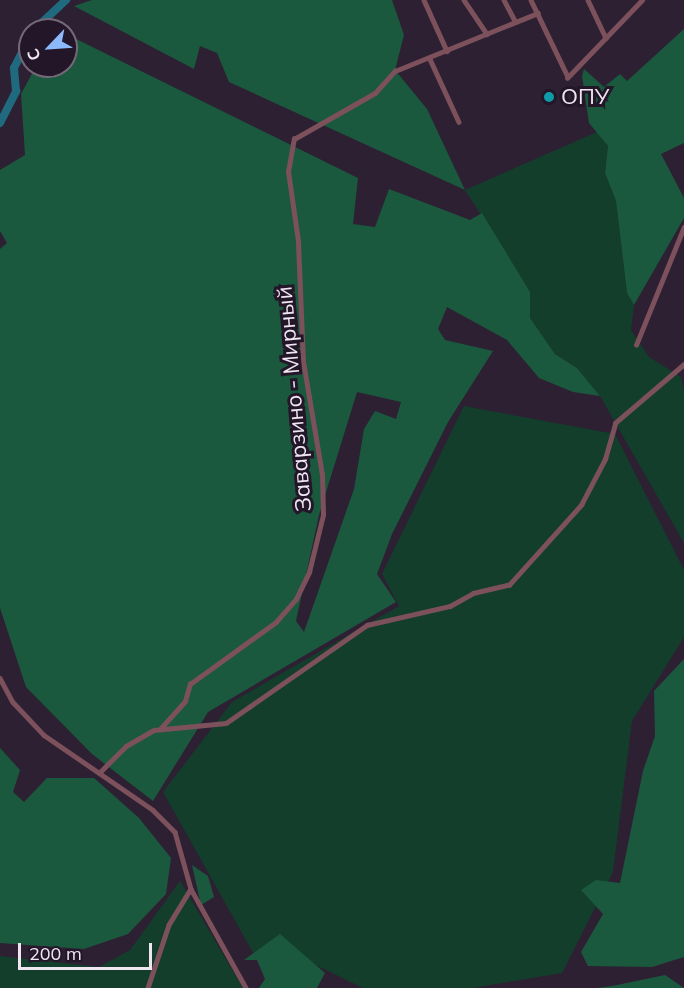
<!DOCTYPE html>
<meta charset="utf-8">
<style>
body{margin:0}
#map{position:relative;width:684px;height:988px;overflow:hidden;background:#2d2032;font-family:Mulish,sans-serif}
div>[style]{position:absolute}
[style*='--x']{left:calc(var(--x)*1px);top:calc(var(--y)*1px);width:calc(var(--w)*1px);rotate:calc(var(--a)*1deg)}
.green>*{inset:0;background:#123e2b}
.forest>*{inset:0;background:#1a593e}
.river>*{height:8px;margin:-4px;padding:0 4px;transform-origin:4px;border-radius:4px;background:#206a7f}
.street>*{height:4.5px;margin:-2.25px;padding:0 2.25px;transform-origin:2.25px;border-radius:2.25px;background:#7d515c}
.dots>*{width:16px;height:16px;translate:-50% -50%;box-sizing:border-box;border:3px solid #231628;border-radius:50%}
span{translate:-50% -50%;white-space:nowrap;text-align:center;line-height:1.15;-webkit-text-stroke:6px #231628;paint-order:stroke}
.poi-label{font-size:22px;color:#efe6f2}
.left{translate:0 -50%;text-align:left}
.street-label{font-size:22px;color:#efe6f2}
.north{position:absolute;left:18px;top:18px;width:60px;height:60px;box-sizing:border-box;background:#231628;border:2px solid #756979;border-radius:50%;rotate:245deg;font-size:16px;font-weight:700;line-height:24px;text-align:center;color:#efe6f2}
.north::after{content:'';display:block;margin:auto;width:21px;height:27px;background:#8cb9fc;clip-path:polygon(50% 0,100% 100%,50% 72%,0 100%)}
.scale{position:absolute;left:18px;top:943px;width:134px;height:27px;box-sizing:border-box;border:3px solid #efe6f2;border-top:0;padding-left:8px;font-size:18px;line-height:21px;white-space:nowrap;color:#efe6f2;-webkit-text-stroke:4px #231628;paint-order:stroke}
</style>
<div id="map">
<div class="green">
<i style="clip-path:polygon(597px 132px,608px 146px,605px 173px,616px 201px,627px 293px,634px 305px,631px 330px,649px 357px,681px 377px,684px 390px,684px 543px,600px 396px,577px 368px,555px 354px,530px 318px,530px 292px,465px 190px)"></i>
<i style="clip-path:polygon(464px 406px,615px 434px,684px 570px,684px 637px,632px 721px,613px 872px,562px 973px,472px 988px,363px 988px,277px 946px,256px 958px,163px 792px,232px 702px,399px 606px,382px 574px)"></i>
<i style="clip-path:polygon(180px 881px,243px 988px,0 988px,0 956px,99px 967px,130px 950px)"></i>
</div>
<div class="forest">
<i style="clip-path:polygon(92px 0,392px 0,404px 35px,395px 70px,427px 109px,465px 190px,229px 82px,217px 53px,200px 46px,194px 69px,74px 6px)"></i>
<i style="clip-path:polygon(684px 29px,684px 143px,661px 154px,684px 198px,684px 218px,634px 305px,627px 293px,616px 201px,605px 173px,608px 146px,589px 123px,582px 76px,584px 69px,604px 87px,620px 74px,627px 81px)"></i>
<i style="clip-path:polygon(evenodd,66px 34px,358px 178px,353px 224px,375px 227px,389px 189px,470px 220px,482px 213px,530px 292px,530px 318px,555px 354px,577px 368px,600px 396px,573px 392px,539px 378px,507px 340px,447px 307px,438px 329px,445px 340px,493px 351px,448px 422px,392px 534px,377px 574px,396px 602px,208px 712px,153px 801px,92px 754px,26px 687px,0 608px,0 249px,7px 243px,0 231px,0 170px,25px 155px,21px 94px,36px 66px,66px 66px,66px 34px,357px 392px,401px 402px,396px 419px,375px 411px,364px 429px,354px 489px,304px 632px,296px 621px,319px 515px,357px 392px)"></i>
<i style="clip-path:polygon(684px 659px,684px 957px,652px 967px,588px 966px,581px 952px,603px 914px,581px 890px,596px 880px,620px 883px,643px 771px,655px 736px,654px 691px)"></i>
<i style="clip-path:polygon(0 748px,20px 770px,13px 792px,24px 802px,47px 778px,94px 778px,139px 818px,171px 858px,166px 894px,128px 934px,84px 949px,0 943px)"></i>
<i style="clip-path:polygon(192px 865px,208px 876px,214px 897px,201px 905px)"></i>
<i style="clip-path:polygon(280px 934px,325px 973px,317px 988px,259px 988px,265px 979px,257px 960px,244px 960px)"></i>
<i style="clip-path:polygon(665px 975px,684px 988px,597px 988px,612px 986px)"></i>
</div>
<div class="river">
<i style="--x:34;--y:30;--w:44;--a:-43.2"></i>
<i style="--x:0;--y:123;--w:36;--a:-63"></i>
<i style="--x:16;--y:91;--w:23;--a:-95"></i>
<i style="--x:14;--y:68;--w:35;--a:-63"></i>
</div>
<div class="street">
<i style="--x:424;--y:0;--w:56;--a:65.7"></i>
<i style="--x:464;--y:0;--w:41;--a:55.9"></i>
<i style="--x:504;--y:0;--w:24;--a:62"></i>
<i style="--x:531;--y:0;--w:85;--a:64.3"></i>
<i style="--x:588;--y:0;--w:42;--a:64.7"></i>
<i style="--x:430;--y:59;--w:69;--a:65.3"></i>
<i style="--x:567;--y:78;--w:108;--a:-46.1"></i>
<i style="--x:636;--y:345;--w:127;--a:-67.9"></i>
<i style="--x:0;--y:678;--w:27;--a:62"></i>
<i style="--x:13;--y:702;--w:45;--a:46.8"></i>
<i style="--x:44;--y:735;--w:132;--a:34.5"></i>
<i style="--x:153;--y:810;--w:31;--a:45"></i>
<i style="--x:175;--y:832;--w:59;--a:74.3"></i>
<i style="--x:191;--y:889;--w:42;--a:121.4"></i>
<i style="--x:169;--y:925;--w:66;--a:108.4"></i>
<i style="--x:161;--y:728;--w:36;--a:-48"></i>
<i style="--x:185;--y:701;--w:18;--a:-74"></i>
<i style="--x:190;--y:684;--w:106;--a:-35.8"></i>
<i style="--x:276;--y:622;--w:30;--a:-49"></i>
<i style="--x:296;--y:599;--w:30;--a:-64"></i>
<i style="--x:309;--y:572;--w:59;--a:-76.2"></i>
<i style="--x:323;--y:515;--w:40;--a:-91.4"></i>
<i style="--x:322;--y:475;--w:115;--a:-99.5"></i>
<i style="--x:303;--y:362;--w:121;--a:-92.4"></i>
<i style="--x:298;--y:241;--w:70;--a:-98.2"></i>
<i style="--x:288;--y:172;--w:34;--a:-80"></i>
<i style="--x:294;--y:139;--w:93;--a:-29.6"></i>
<i style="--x:375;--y:93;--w:30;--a:-48"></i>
<i style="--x:395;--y:71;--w:154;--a:-22.1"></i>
<i style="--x:99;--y:773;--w:38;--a:-45"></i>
<i style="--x:126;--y:746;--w:32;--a:-30"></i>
<i style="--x:154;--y:730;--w:72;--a:-5.6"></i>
<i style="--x:226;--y:723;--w:172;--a:-34.8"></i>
<i style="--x:367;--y:625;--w:85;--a:-12.9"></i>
<i style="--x:450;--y:606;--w:26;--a:-29"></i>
<i style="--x:473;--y:593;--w:37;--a:-13"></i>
<i style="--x:509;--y:585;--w:108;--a:-48"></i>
<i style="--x:581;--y:505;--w:52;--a:-62.4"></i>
<i style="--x:605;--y:459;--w:37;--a:-74"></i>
<i style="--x:615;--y:423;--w:91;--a:-40.5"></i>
<i style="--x:191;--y:889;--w:113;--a:60.9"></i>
</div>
<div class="dots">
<i style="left:549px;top:97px;background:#0f9aa8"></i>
</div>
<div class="poi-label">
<span class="left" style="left:561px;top:97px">ОПУ</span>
</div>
<div class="street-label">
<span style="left:294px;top:399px;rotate:-95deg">Заварзино - Мирный</span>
</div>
<div class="north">С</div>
<div class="scale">200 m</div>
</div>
